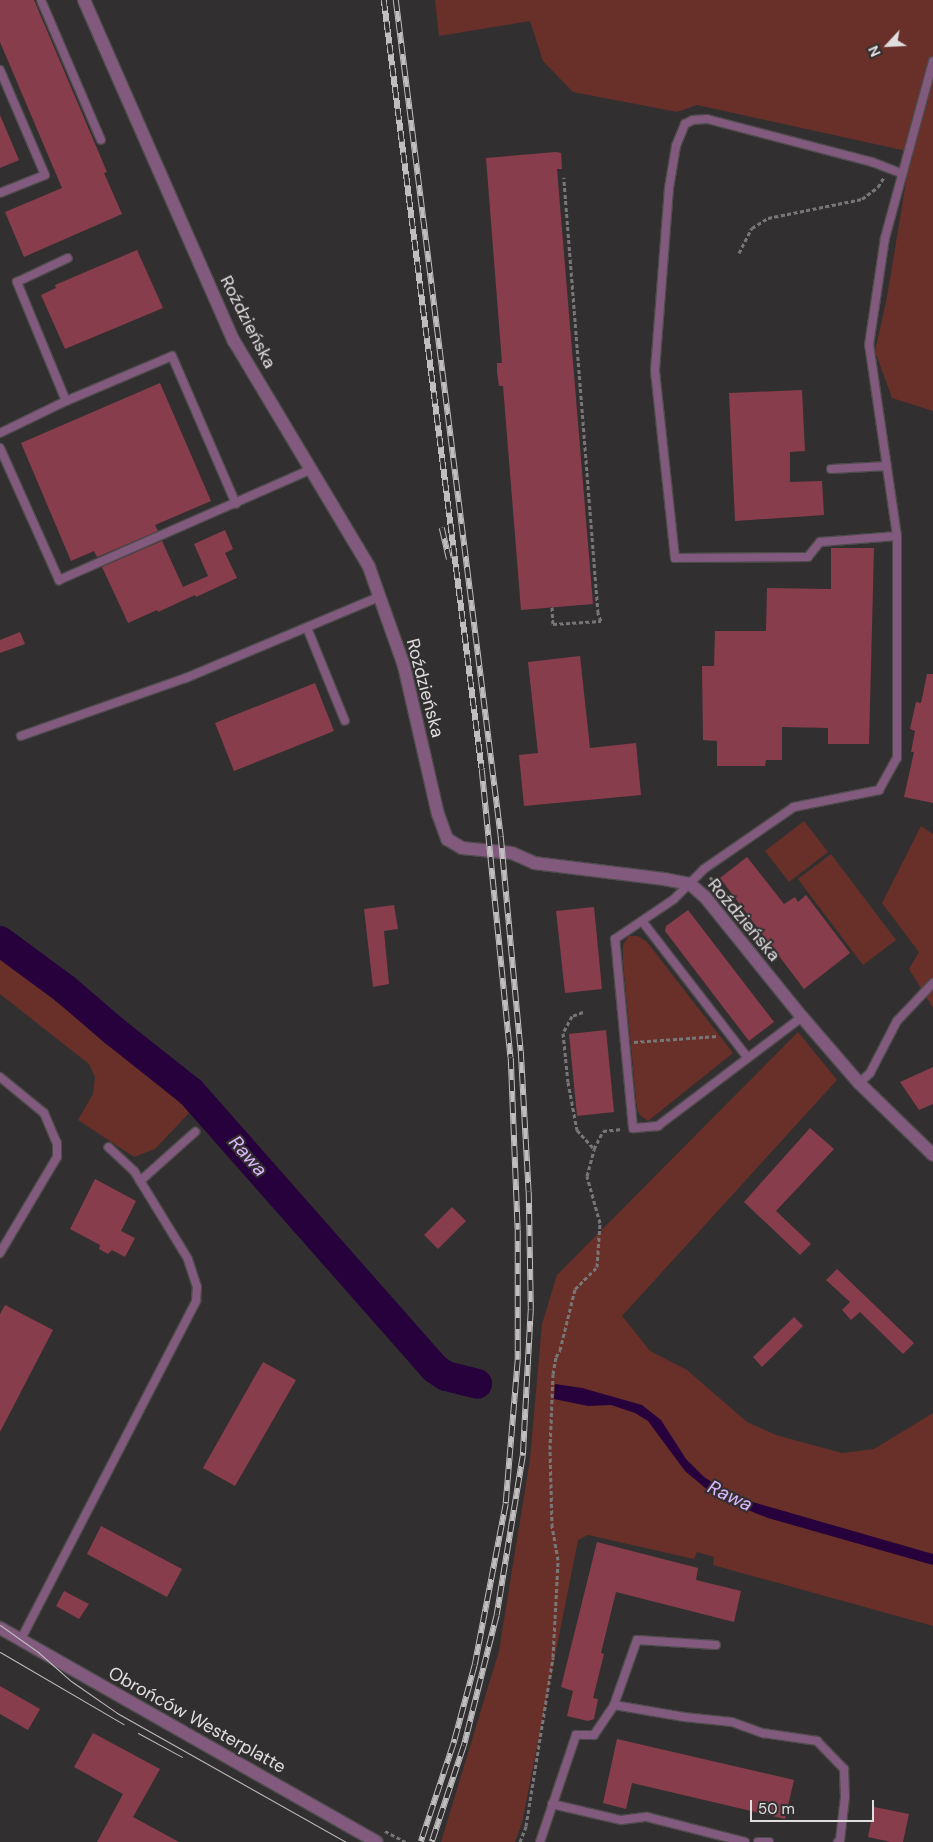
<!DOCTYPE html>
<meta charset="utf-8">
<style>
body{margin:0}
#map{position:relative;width:933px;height:1842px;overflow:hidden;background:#322f30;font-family:"DM Sans",sans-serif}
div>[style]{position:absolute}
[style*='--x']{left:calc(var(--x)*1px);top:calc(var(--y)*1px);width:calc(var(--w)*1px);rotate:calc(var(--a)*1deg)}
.green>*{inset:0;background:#683028}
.water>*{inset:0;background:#26013b}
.river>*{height:30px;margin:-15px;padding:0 15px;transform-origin:15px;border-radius:15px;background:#26013b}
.building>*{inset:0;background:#883d4c}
.path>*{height:3px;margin-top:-1.5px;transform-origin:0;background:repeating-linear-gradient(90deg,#797677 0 4px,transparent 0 6.5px)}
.roads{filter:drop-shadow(1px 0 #4e4b4c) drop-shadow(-1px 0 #4e4b4c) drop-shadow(0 1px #4e4b4c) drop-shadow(0 -1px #4e4b4c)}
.service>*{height:8px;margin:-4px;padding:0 4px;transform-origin:4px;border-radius:4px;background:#825a7e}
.minor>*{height:12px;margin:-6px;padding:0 6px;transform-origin:6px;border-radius:6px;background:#825a7e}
.tertiary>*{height:12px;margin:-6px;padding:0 6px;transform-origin:6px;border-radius:6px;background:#825a7e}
.tram>*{height:1px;margin:-0.5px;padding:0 0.5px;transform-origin:0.5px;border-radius:0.5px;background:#c0bebf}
.rail>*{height:5.5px;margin-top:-2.75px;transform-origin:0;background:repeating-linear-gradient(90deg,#322f30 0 11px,#c0bebf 0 22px);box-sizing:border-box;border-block:1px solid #c0bebf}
span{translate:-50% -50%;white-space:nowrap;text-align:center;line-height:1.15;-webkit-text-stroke:4px #322f30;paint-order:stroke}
.street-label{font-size:18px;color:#e0dedf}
.water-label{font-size:19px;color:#deb6ff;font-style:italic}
.north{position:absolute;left:863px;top:20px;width:50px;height:50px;-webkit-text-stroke:4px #322f30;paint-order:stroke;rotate:245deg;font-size:14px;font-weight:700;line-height:20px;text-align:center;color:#e0dedf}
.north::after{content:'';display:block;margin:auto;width:18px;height:22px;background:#e0dedf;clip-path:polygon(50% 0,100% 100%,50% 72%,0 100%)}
.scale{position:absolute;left:750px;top:1800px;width:124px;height:22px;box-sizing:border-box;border:2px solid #e0dedf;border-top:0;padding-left:6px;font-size:15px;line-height:18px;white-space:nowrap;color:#e0dedf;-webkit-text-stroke:4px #322f30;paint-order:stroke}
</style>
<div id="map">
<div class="green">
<i style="clip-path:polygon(435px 0,933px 0,933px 411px,892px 398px,875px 351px,887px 297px,911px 152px,697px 105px,677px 112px,573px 92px,543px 61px,530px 21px,439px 36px)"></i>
<i style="clip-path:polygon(804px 821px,828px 852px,789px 882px,765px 851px)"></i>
<i style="clip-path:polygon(921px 826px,933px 834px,933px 1008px,909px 969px,919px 952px,882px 903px)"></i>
<i style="clip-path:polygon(831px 854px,896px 940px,863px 965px,798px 879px)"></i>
<i style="clip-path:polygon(629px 936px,638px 936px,647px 942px,733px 1053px,648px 1121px,640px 1115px,637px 1109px,623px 962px,623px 945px)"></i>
<i style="clip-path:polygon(0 953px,55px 994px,127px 1053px,190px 1112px,155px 1149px,134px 1157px,78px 1120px,93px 1094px,95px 1077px,89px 1064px,0 994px)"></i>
<i style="clip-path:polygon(798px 1032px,837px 1080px,622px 1316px,650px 1351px,687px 1370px,747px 1422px,776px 1435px,842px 1453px,874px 1449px,933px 1413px,933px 1626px,713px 1565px,714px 1557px,697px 1552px,694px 1559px,588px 1535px,578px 1540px,522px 1823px,515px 1842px,441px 1842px,499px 1651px,530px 1459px,542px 1324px,557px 1275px)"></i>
</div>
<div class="water">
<i style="clip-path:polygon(555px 1384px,582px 1388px,642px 1405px,661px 1420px,686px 1459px,704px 1477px,725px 1490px,749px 1501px,933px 1554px,933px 1565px,768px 1518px,716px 1497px,685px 1471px,648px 1421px,635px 1413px,611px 1405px,588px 1406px,554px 1399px)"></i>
</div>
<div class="river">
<i style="--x:0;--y:941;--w:81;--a:36.4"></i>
<i style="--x:65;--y:989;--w:65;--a:40.6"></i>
<i style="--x:114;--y:1031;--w:98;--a:38.4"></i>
<i style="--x:191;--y:1092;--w:368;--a:48.6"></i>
<i style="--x:434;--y:1368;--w:14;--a:34"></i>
<i style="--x:446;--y:1376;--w:32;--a:14"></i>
</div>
<div class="building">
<i style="clip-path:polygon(0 0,34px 0,107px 172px,104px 173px,122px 214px,24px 257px,5px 212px,62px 188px,0 42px)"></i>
<i style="clip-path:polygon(0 115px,19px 160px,0 168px)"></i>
<i style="clip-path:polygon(556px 152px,561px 153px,562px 169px,557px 169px,593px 604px,521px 610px,503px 386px,499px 386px,497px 372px,497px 363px,502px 363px,486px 158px)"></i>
<i style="clip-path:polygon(137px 250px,163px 308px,65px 349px,41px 295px,56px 288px,55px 285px)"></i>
<i style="clip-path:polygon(160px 383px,211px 501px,155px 525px,158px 531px,97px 557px,94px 551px,71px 561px,21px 443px)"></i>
<i style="clip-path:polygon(802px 390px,805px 451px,790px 452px,790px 482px,822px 481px,824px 515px,735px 521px,729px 393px)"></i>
<i style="clip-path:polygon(225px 530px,233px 549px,225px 553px,237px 578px,196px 597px,195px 595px,158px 612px,157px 610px,128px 623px,102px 567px,162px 541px,183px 587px,208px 576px,194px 544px)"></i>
<i style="clip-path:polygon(831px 548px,874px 548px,869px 744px,828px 744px,828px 728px,782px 727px,782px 760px,766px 760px,765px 766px,717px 766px,717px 741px,703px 740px,702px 666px,714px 666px,715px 631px,766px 631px,767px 588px,831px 589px)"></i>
<i style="clip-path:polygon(20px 632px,25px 644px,0 653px,0 640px)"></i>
<i style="clip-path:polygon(580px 656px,590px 748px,636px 743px,641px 795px,524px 806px,519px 755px,538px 753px,528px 662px)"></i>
<i style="clip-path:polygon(927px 674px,933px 674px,933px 803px,904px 797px,914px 752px,911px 752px,915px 731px,910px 729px,916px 702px,921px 703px)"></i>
<i style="clip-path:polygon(315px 683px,334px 731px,234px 771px,215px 723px)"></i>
<i style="clip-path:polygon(747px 857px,784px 904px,795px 897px,798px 902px,806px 895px,850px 953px,804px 989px,720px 878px)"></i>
<i style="clip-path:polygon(394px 905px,398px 929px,384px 931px,389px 984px,373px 987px,364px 909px)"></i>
<i style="clip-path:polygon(594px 907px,602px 989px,565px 993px,556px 911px)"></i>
<i style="clip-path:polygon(688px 910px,774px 1022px,749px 1041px,665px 931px,666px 926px)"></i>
<i style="clip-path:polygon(606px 1030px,614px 1112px,577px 1116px,569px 1034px)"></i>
<i style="clip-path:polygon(933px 1067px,933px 1104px,919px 1110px,900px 1082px)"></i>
<i style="clip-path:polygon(810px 1128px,834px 1149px,776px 1211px,811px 1244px,800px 1255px,744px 1202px)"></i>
<i style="clip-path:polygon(95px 1179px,136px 1201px,121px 1231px,135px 1238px,125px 1257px,112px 1250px,108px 1254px,99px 1249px,100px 1245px,70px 1229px)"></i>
<i style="clip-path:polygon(452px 1207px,466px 1221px,438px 1249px,424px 1235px)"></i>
<i style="clip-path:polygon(837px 1269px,914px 1343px,903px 1354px,860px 1312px,851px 1320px,842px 1310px,850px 1302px,826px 1280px)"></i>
<i style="clip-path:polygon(5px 1305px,53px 1330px,0 1432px,0 1314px)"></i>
<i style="clip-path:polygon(794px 1317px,803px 1326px,762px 1367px,753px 1357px)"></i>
<i style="clip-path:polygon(263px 1362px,296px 1380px,235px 1486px,203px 1468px)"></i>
<i style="clip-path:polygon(101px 1526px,182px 1569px,167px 1597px,87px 1554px)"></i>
<i style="clip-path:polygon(597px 1542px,698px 1568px,696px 1580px,741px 1591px,734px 1622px,616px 1592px,601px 1653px,604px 1654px,593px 1698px,598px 1699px,594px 1719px,588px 1721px,567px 1716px,573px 1691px,561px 1687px)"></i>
<i style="clip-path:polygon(64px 1591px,89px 1604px,79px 1619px,56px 1606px)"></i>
<i style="clip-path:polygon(0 1686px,40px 1709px,28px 1730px,0 1714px)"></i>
<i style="clip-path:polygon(93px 1733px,160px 1769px,133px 1817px,179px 1842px,97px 1842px,123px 1794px,74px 1767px)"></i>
<i style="clip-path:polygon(617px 1739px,794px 1780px,785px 1819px,632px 1783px,626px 1809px,603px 1803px)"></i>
<i style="clip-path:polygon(874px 1807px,909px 1814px,903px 1842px,891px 1842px,868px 1837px)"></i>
</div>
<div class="path">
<i style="--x:739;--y:253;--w:28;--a:-63"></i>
<i style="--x:752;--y:228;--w:19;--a:-32"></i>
<i style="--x:768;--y:218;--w:96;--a:-11.4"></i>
<i style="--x:862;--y:199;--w:20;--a:-37"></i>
<i style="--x:878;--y:187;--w:12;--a:-59"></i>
<i style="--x:552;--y:607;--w:17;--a:87"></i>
<i style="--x:553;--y:624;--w:48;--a:-3.6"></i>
<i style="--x:601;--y:621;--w:9;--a:-111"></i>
<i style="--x:598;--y:613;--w:437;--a:-94.5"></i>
<i style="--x:710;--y:877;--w:14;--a:51"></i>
<i style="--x:583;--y:1012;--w:12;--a:160"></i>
<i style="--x:572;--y:1016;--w:19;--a:118"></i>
<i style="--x:563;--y:1033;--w:49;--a:84.2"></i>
<i style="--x:568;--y:1082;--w:49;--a:79.4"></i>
<i style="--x:577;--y:1130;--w:25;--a:48"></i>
<i style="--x:634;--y:1042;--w:84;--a:-4.1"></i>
<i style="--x:385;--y:1831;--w:24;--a:28"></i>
<i style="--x:520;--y:1842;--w:17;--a:-69"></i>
<i style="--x:526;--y:1826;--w:171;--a:-80.9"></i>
<i style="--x:553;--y:1657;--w:97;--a:-87"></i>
<i style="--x:558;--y:1560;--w:34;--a:-100"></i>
<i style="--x:552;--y:1527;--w:78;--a:-91.5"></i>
<i style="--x:550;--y:1449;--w:75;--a:-87.7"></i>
<i style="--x:553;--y:1374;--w:17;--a:-80"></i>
<i style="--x:556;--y:1357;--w:8;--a:-60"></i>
<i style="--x:560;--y:1350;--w:63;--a:-76.2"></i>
<i style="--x:575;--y:1289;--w:31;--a:-45"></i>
<i style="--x:597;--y:1267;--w:44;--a:-86.1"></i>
<i style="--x:600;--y:1223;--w:49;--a:-105.5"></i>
<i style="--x:587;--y:1176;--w:28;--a:-75"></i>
<i style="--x:594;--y:1149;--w:20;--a:-63"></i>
<i style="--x:603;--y:1131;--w:19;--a:-6"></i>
</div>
<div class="roads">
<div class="service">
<i style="--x:41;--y:0;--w:152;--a:66.8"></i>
<i style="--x:0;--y:70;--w:114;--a:66.8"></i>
<i style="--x:45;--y:175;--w:48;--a:158.2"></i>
<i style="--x:66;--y:401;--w:129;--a:-112.4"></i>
<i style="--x:17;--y:282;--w:56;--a:-25.2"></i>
<i style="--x:0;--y:433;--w:73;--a:-25.9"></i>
<i style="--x:66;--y:401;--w:115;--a:-23"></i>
<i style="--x:172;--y:356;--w:161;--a:66.6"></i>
<i style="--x:0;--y:448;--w:145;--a:65.9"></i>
<i style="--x:59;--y:580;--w:274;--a:-23.7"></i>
<i style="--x:831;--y:469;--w:56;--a:-3.1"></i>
<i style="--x:897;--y:536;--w:77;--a:175.5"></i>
<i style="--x:820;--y:542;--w:19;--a:129"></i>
<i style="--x:808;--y:557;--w:133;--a:179.6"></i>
<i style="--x:675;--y:558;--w:189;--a:-96.1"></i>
<i style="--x:655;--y:370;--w:183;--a:-85.6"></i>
<i style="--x:669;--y:188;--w:43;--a:-80.5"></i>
<i style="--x:676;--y:146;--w:24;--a:-68"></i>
<i style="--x:685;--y:124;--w:9;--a:-27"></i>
<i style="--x:693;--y:120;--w:14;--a:-4"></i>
<i style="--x:707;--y:119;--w:171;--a:14.6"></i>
<i style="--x:872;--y:162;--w:31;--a:21"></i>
<i style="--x:307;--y:628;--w:100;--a:67.8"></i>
<i style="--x:21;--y:736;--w:175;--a:-19.4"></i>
<i style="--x:186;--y:678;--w:209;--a:-22.8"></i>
<i style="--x:642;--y:921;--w:173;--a:52.3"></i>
<i style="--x:802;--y:1017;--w:181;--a:142.9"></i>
<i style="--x:658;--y:1126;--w:25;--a:175"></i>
<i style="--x:633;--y:1128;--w:190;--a:-95.4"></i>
<i style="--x:615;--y:939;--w:71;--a:-34.1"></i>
<i style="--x:674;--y:899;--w:42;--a:-45"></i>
<i style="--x:704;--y:869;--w:109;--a:-34.6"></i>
<i style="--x:794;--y:807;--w:87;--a:-11.3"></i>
<i style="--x:879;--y:790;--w:37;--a:-61"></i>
<i style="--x:897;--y:758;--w:222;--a:-90"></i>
<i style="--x:897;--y:536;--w:193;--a:-98.3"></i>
<i style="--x:869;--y:345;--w:108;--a:-81.5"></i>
<i style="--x:885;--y:238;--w:183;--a:-74.8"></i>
<i style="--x:0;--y:1077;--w:57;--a:39.3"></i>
<i style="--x:44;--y:1113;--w:33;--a:67"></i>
<i style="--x:57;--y:1143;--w:14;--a:90"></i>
<i style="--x:57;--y:1157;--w:112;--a:120.7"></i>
<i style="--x:859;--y:1083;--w:15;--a:-42"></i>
<i style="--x:870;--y:1073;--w:59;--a:-62.6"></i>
<i style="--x:897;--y:1021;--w:52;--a:-46.5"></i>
<i style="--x:140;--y:1181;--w:74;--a:-41.7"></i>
<i style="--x:21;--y:1639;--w:381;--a:-62.6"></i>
<i style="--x:196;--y:1301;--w:14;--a:-86"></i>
<i style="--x:197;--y:1287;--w:29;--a:-108"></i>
<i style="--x:188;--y:1259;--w:103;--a:-121.5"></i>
<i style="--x:134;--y:1171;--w:35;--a:-137"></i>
<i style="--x:614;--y:1705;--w:71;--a:9.7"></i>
<i style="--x:684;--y:1717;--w:48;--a:5.9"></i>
<i style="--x:732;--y:1722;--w:33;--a:20"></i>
<i style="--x:763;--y:1733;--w:55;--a:8.4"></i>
<i style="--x:817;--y:1741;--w:39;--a:46"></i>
<i style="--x:844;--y:1769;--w:28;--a:88"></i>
<i style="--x:845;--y:1797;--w:43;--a:96.6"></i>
<i style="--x:840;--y:1840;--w:3;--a:135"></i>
<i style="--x:552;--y:1804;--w:71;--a:13.1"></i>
<i style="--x:621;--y:1820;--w:26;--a:-7"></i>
<i style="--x:647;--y:1817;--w:101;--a:14.3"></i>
<i style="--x:540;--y:1842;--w:113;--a:-71.4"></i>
<i style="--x:576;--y:1735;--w:18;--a:0"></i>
<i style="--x:594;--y:1735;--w:36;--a:-56"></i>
<i style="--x:614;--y:1705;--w:69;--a:-70.5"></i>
<i style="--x:637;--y:1640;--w:79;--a:3.6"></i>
<i style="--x:758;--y:1842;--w:11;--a:0"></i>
</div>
<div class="minor">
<i style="--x:84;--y:0;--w:373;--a:66.3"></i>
<i style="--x:234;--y:341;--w:263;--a:59.1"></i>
<i style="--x:369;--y:567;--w:105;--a:70.5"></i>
<i style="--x:404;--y:666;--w:152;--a:77.1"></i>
<i style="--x:438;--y:814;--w:27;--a:70"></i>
<i style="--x:447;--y:839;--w:17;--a:31"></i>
<i style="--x:462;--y:848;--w:50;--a:5.7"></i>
<i style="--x:512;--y:853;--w:24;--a:24"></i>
<i style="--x:534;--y:863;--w:131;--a:7"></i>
<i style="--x:664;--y:879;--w:26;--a:11"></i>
<i style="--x:690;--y:884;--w:20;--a:41"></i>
<i style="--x:705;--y:897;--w:154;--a:51.1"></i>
<i style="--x:802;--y:1017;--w:87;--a:49.2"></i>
<i style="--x:859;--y:1083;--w:103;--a:44.2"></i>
</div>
<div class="tertiary">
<i style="--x:0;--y:1628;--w:433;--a:29.6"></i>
</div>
</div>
<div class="tram">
<i style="--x:0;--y:1625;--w:47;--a:35.4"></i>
<i style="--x:38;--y:1652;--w:44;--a:41.3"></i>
<i style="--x:71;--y:1681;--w:56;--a:34.8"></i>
<i style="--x:117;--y:1713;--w:263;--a:29.4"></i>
<i style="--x:0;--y:1652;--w:143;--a:30.3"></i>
<i style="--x:138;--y:1733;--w:50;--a:28.6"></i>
</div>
<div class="rail">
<i style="--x:384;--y:0;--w:776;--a:82.75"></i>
<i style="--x:482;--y:770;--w:289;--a:84.3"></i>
<i style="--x:511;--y:1058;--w:172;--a:87.7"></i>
<i style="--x:518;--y:1230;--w:130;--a:90"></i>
<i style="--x:518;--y:1360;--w:144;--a:94.8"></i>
<i style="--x:506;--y:1504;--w:164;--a:100.9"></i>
<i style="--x:475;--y:1665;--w:81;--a:105.1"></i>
<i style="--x:454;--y:1743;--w:104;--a:108.4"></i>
<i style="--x:396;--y:0;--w:844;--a:82.85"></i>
<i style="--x:501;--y:837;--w:215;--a:84.7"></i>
<i style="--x:521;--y:1051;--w:141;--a:86.8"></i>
<i style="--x:529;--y:1192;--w:118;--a:89"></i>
<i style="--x:531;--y:1310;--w:146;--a:93.1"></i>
<i style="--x:523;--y:1456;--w:161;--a:99.3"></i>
<i style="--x:497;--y:1615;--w:135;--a:104.1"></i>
<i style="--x:464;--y:1746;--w:101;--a:108.4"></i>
<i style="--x:442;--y:528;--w:32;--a:77"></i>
</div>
<div class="street-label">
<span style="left:248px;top:322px;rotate:63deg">Roździeńska</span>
<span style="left:425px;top:688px;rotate:75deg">Roździeńska</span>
<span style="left:744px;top:920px;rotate:50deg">Roździeńska</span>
<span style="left:197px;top:1720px;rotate:29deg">Obrońców Westerplatte</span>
</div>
<div class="water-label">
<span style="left:248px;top:1156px;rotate:49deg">Rawa</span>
<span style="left:730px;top:1496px;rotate:26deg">Rawa</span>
</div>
<div class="north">N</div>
<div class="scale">50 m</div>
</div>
